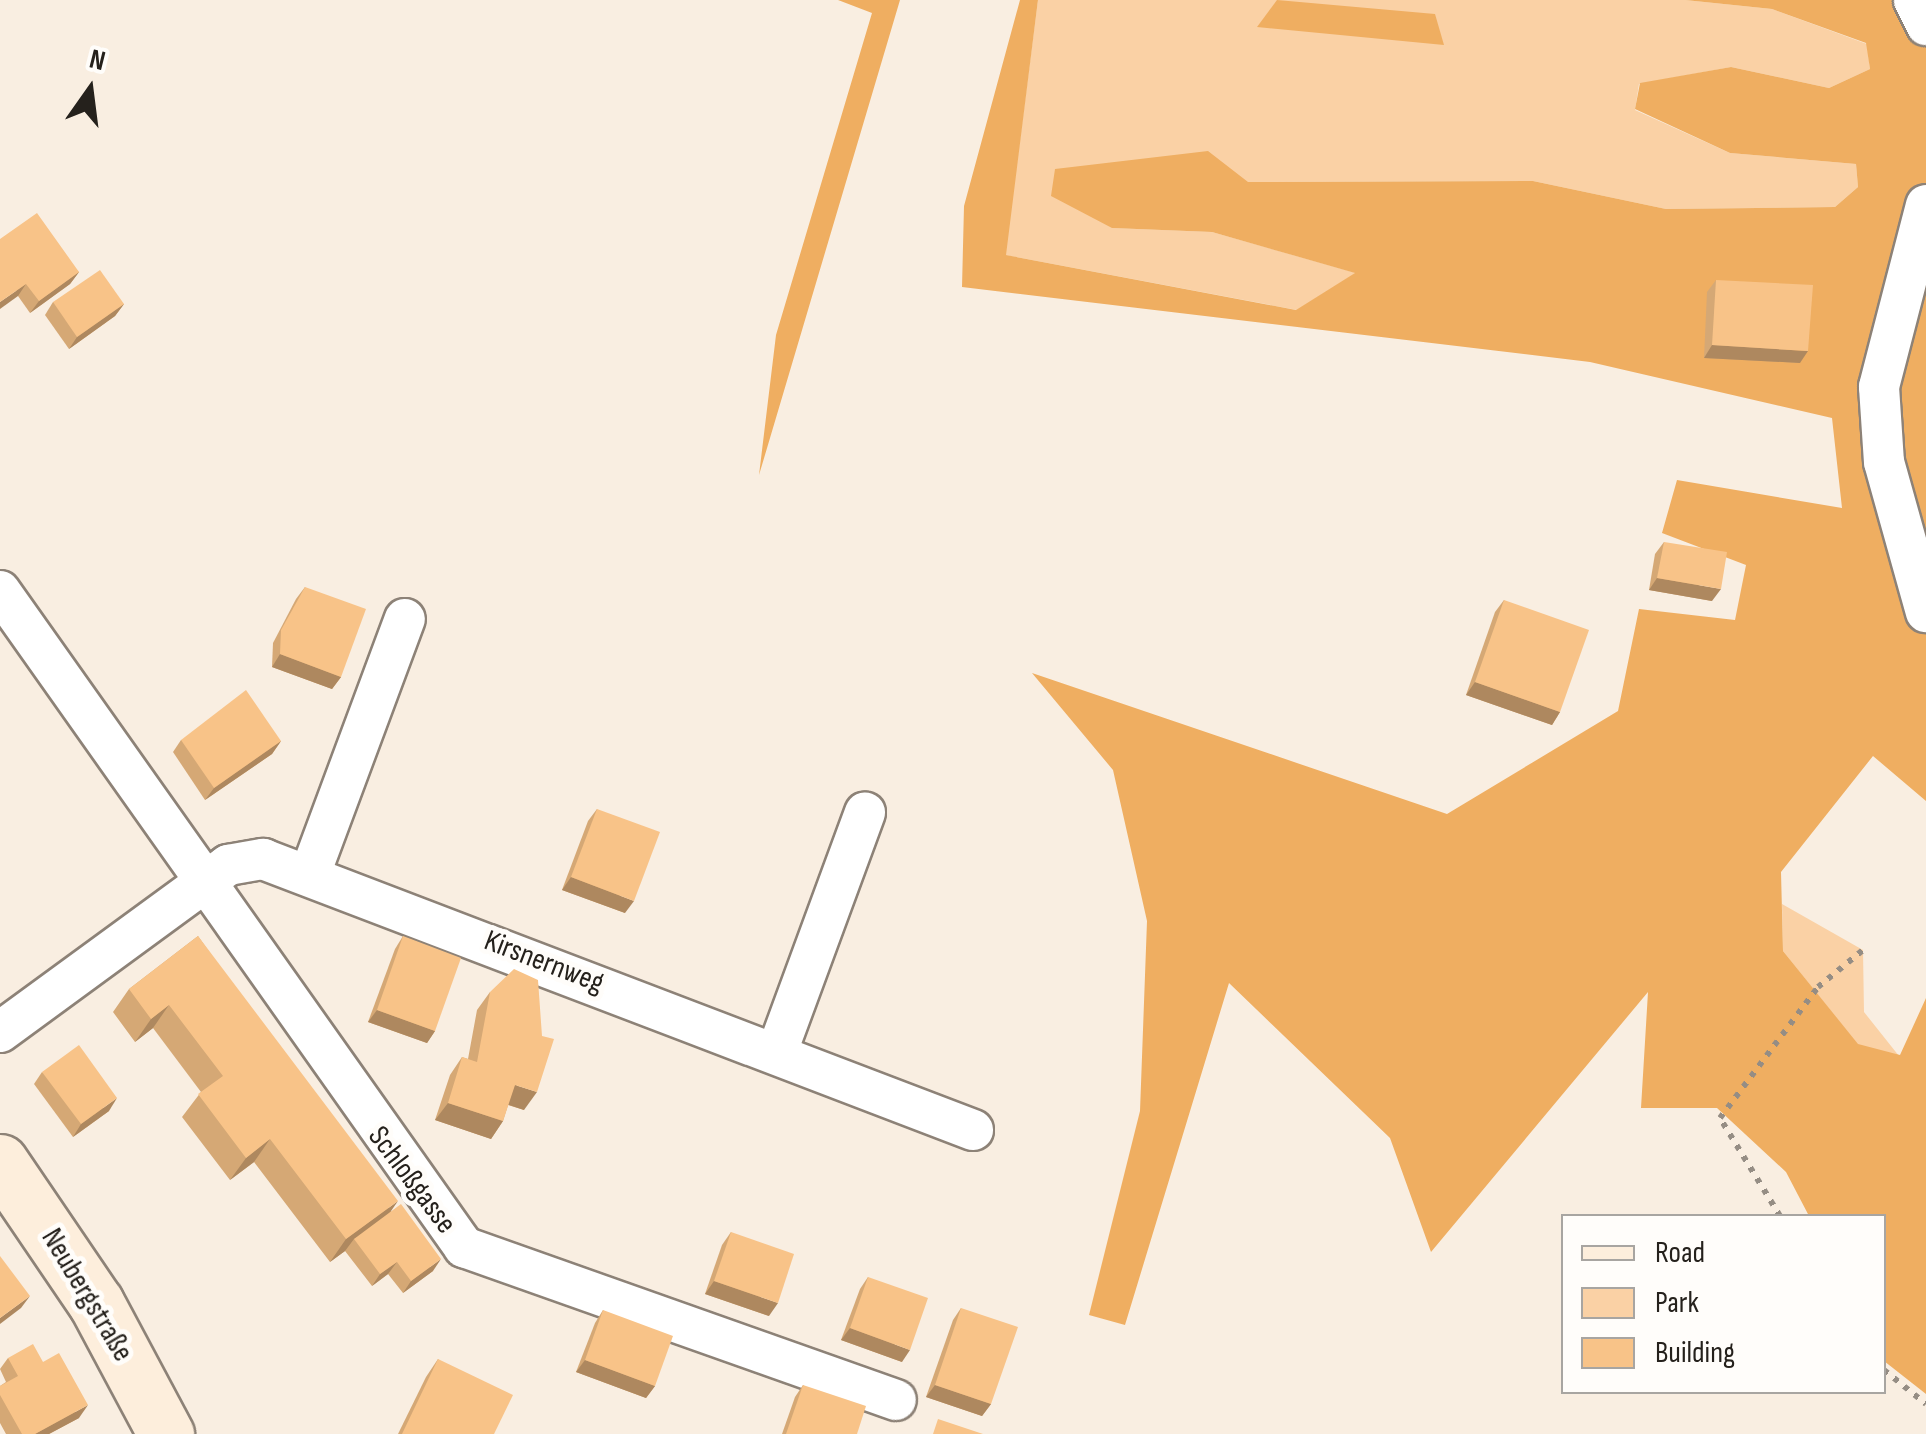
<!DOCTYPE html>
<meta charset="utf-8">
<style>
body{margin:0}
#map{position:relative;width:1926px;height:1434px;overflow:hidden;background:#f9eee1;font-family:"Sofia Sans Condensed",sans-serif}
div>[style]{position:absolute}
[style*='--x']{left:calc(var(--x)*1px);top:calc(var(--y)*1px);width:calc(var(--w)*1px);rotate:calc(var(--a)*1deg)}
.green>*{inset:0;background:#fad1a5}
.forest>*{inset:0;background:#efae61}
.path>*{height:6px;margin-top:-3px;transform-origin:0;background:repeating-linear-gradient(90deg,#958d84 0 5px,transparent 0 13px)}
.roads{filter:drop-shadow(2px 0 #8d8277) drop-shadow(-2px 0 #8d8277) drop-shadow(0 2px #8d8277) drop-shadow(0 -2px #8d8277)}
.street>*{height:40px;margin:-20px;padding:0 20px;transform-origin:20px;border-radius:20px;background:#fff}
.secondary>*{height:55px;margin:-27.5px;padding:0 27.5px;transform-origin:27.5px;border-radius:27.5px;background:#fdeedc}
.wall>*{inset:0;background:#d5a875}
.shaded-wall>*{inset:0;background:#ae885f}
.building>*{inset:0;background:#f8c388}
span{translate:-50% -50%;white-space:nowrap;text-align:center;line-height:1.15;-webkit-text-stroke:10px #fffdfa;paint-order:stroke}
.street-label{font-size:30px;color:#25211c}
.legend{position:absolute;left:1561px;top:1214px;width:325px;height:180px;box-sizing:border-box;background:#fffdfa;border:2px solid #a8a5a1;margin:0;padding:12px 18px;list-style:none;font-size:30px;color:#25211c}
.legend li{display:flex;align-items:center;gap:20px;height:50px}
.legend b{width:50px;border:2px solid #a8a5a1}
.north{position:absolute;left:40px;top:40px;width:100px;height:100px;-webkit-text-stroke:8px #fffdfa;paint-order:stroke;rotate:14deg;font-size:28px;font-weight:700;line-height:40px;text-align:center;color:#25211c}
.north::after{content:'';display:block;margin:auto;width:35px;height:45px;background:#25211c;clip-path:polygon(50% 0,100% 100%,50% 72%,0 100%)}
</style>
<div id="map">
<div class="green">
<i style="clip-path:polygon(1038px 0,1685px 0,1772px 9px,1867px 44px,1870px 69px,1829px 88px,1731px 67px,1639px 84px,1635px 110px,1730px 153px,1856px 164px,1858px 187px,1835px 207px,1666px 209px,1533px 181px,1248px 182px,1112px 228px,1212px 232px,1356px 273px,1297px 310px,1005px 255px)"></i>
<i style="clip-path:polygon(1782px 904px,1863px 950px,1864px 1012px,1899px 1056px,1858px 1045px,1783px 951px)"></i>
</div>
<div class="forest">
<i style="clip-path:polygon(838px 0,900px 0,759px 475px,776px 335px,872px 13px)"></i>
<i style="clip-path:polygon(1020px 0,1038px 0,1006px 255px,1296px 310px,1355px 273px,1212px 232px,1112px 228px,1051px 196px,1055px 169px,1208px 151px,1248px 182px,1533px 181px,1666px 209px,1835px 207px,1858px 187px,1856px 164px,1730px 153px,1635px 109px,1640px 83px,1731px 67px,1829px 88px,1870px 69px,1866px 43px,1772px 9px,1685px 0,1926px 0,1926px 801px,1873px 756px,1781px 872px,1783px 951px,1858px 1044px,1900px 1055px,1926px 998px,1926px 1394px,1884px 1361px,1884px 1216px,1809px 1216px,1786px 1172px,1717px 1108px,1641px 1108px,1648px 992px,1431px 1252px,1390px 1138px,1229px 983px,1125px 1325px,1089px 1315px,1140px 1111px,1147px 921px,1113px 770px,1032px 673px,1447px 814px,1618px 711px,1639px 609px,1735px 620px,1746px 565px,1662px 533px,1677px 480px,1842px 508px,1832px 418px,1590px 362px,962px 287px,964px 206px)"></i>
<i style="clip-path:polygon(1277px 0,1435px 14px,1444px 45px,1257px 27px)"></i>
</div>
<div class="path">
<i style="--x:1780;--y:1216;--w:115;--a:-121.5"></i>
<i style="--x:1720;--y:1118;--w:164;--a:-53.2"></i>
<i style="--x:1818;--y:987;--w:58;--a:-39.4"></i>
<i style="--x:1884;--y:1370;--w:54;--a:39"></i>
</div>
<div class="roads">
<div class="street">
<i style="--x:1914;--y:0;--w:28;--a:64"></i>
<i style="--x:1926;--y:205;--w:188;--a:104.5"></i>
<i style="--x:1879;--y:387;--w:75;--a:86.2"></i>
<i style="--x:1884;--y:462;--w:156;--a:74.4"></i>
<i style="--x:0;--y:591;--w:804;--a:54.73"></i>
<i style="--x:464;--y:1247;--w:458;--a:19.5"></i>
<i style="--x:310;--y:874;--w:272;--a:-69.6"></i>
<i style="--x:0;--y:1032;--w:283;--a:-36.2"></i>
<i style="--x:228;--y:865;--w:36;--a:-10"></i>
<i style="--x:263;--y:859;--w:760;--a:20.89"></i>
<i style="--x:778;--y:1049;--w:252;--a:-69.8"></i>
</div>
<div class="secondary">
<i style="--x:0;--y:1162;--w:171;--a:55.8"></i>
<i style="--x:96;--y:1303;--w:149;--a:61.9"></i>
</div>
</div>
<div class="wall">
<i style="clip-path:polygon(0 239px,79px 272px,70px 284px,30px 313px,18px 296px)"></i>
<i style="clip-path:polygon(1716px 280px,1800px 363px,1704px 358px,1707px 292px)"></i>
<i style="clip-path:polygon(53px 302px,124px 304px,115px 316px,69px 349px,45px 315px)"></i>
<i style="clip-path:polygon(1664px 542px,1712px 601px,1649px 590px,1655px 554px)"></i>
<i style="clip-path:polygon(305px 587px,341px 677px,332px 689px,272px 667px,273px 643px,296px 599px)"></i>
<i style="clip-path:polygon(1504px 600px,1560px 712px,1552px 725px,1466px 695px,1495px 612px)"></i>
<i style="clip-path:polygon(181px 740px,281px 741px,272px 754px,205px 800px,173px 752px)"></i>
<i style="clip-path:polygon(597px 809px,625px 913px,562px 890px,588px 821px)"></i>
<i style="clip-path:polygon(198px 936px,433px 1271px,403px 1293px,388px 1274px,372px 1286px,345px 1251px,330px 1262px,254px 1162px,230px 1180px,182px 1117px,201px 1092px,153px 1028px,135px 1042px,113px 1012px,129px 989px)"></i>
<i style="clip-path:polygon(403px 936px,435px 1031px,427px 1043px,368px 1022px,395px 949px)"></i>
<i style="clip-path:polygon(490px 992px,524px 1110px,508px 1105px,503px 1121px,491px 1139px,435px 1120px,450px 1075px,462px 1057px,468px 1059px,477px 1010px)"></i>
<i style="clip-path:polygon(42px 1072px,109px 1111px,73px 1137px,34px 1084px)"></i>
<i style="clip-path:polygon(731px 1232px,769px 1316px,705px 1294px,722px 1245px)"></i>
<i style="clip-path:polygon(868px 1277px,902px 1362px,841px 1340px,860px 1289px)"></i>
<i style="clip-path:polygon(961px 1308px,991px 1404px,982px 1416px,926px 1397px,953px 1320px)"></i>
<i style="clip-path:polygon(603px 1310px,655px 1386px,646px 1398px,576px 1372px,595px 1323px)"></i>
<i style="clip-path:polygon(8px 1358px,43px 1362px,79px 1418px,49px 1434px,6px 1434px,0 1423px,0 1386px,6px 1382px,0 1369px)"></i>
<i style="clip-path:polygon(438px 1359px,494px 1434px,398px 1434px,426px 1377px)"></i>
<i style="clip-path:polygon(803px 1385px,857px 1434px,782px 1434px,795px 1397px)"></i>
</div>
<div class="shaded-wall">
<i style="clip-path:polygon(79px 272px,70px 284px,30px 313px,39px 301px)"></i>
<i style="clip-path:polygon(26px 284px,18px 296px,0 309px,0 302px)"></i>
<i style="clip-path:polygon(124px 304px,115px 316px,69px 349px,77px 337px)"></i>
<i style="clip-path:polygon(1712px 345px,1808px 351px,1800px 363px,1704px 358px)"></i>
<i style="clip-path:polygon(1657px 578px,1721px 589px,1712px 601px,1649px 590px)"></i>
<i style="clip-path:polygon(280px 654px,341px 677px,332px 689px,272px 667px)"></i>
<i style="clip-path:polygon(1475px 682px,1560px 712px,1552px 725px,1466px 695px)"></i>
<i style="clip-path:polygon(281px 741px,272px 754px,205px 800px,214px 788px)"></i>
<i style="clip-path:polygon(571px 877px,634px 901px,625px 913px,562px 890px)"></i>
<i style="clip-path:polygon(169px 1005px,153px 1028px,135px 1042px,151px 1019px)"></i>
<i style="clip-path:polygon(377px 1010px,435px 1031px,427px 1043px,368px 1022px)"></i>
<i style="clip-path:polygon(515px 1085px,537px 1092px,524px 1110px,503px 1103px)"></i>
<i style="clip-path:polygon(117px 1098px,109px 1111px,73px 1137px,81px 1124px)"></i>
<i style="clip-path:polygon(448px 1103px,503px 1121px,491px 1139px,435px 1120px)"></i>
<i style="clip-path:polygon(270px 1139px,254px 1162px,230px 1180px,246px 1158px)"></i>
<i style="clip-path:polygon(398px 1201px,382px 1224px,354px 1239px,345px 1251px,330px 1262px,346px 1239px)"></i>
<i style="clip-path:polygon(441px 1259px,433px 1271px,403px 1293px,411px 1281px)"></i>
<i style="clip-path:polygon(397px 1262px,388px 1274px,372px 1286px,380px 1274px)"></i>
<i style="clip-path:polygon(714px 1281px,778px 1303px,769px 1316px,705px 1294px)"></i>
<i style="clip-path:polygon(30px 1296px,21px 1308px,0 1324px,0 1318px)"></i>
<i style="clip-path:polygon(850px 1328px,910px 1350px,902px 1362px,841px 1340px)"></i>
<i style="clip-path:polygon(585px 1360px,655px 1386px,646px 1398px,576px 1372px)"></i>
<i style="clip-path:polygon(935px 1385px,991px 1404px,982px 1416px,926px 1397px)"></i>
<i style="clip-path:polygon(88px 1405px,79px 1418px,49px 1434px,35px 1434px)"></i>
</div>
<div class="building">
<i style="clip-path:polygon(37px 213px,79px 272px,39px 301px,26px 284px,0 302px,0 239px)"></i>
<i style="clip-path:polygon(100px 270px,124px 304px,77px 337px,53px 302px)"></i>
<i style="clip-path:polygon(1716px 280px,1813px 285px,1808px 351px,1712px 345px)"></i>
<i style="clip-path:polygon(1664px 542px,1727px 552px,1721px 589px,1657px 578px)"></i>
<i style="clip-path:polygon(305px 587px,366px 609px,341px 677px,280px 654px,281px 630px)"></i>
<i style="clip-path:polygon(1504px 600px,1589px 630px,1560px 712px,1475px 682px)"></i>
<i style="clip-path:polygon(246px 690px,281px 741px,214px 788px,181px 740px)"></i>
<i style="clip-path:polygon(597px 809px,660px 832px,634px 901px,571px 877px)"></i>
<i style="clip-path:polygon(198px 936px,398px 1201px,346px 1239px,270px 1139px,246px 1158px,198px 1094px,223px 1076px,169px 1005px,151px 1019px,129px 989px)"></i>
<i style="clip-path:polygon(403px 936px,461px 958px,435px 1031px,377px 1010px)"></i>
<i style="clip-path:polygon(514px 969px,538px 980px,542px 1036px,554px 1039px,537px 1092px,515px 1085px,503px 1121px,448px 1103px,462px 1057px,477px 1062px,490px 992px)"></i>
<i style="clip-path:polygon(79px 1045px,117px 1098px,81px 1124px,42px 1072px)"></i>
<i style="clip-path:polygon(401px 1204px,441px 1259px,411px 1281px,397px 1262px,380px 1274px,354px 1239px)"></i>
<i style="clip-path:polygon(731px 1232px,794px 1254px,778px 1303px,714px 1281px)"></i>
<i style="clip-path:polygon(0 1256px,30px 1296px,0 1318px)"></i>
<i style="clip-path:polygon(868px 1277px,928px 1298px,910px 1350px,850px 1328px)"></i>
<i style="clip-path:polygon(961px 1308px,1018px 1327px,991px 1404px,935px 1385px)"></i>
<i style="clip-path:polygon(603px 1310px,673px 1336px,655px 1386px,585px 1360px)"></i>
<i style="clip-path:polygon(33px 1344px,43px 1362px,59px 1353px,88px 1405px,35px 1434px,22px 1434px,0 1395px,0 1386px,18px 1376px,8px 1358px)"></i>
<i style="clip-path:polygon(438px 1359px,513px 1395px,494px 1434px,402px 1434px)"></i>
<i style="clip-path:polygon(803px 1385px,866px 1406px,857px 1434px,786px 1434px)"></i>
<i style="clip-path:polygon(938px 1419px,983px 1434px,933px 1434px)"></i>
</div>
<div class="street-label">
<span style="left:544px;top:962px;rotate:21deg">Kirsnernweg</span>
<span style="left:412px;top:1180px;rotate:53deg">Schloßgasse</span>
<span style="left:87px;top:1295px;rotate:59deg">Neubergstraße</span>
</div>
<ul class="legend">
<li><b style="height:12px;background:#fdeedc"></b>Road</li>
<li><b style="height:28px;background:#fad1a5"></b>Park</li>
<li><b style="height:28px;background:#f8c388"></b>Building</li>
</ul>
<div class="north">N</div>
</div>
